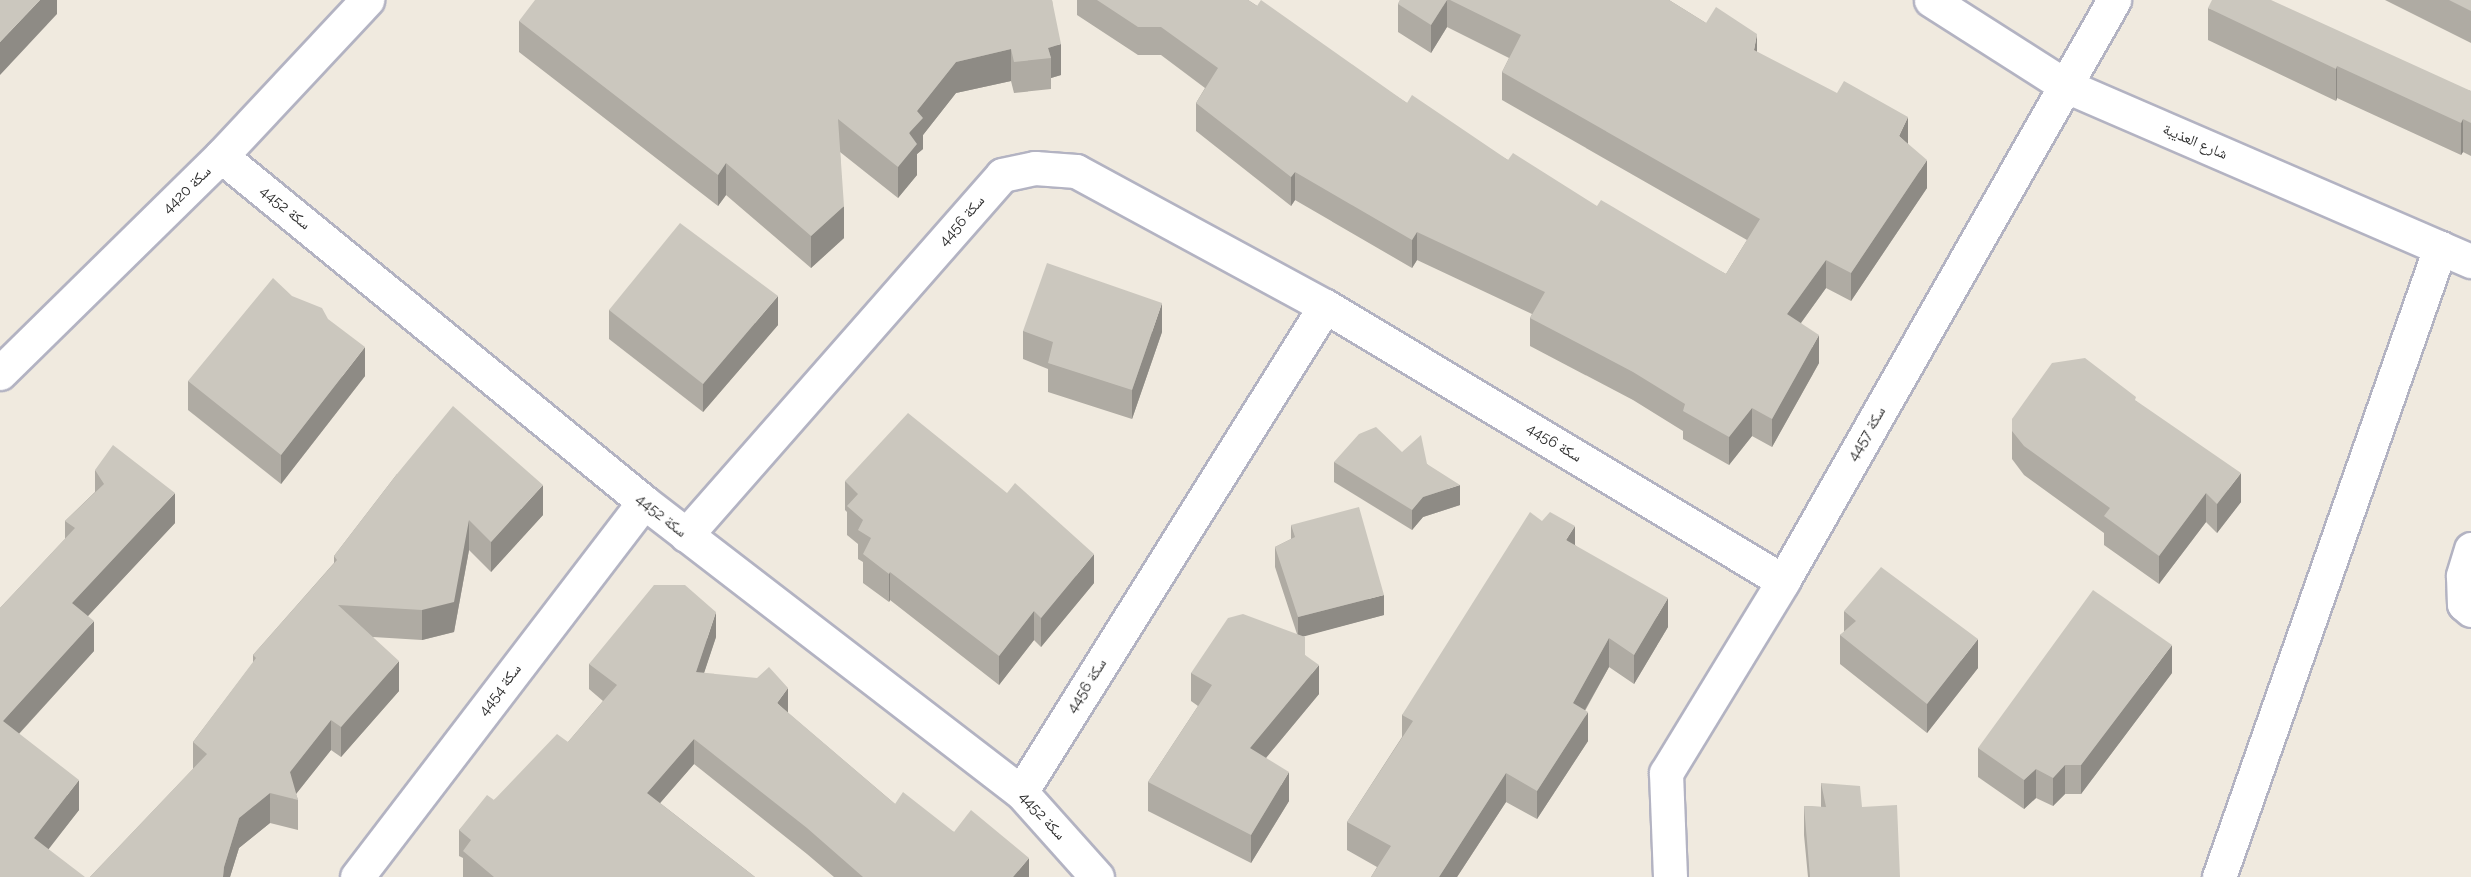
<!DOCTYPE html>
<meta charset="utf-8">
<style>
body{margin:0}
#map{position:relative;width:2471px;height:877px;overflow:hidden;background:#f0eadf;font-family:Raleway,"Noto Naskh Arabic",sans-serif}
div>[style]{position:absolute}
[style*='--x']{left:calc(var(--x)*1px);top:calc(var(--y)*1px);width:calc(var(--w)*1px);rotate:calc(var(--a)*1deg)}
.roads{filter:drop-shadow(2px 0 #b3b3c2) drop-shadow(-2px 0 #b3b3c2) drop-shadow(0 2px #b3b3c2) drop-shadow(0 -2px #b3b3c2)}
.minor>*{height:33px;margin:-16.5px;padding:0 16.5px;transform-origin:16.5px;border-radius:16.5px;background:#fff}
.wall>*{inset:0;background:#afaba3}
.shaded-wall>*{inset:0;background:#8e8b85}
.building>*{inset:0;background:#cbc7be}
span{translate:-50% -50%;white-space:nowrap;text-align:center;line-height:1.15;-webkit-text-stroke:4.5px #fff;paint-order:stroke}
.street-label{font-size:15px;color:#2d2d2d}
</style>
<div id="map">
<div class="roads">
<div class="minor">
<i style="--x:1931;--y:0;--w:160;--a:32.5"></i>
<i style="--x:2066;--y:86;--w:441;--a:23.4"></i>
<i style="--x:221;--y:156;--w:546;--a:39.28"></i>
<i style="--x:644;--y:502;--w:476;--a:37.6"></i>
<i style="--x:1021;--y:792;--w:114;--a:48.2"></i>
<i style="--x:0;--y:373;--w:310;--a:-44.5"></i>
<i style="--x:221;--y:156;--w:214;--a:-46.9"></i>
<i style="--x:686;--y:535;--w:479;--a:-48.7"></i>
<i style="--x:1002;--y:175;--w:34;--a:-12"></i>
<i style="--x:1035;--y:168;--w:41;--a:4.2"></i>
<i style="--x:1076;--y:171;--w:283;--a:28.5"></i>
<i style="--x:1325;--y:306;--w:534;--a:30.98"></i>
<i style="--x:2471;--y:549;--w:28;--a:107"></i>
<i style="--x:2463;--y:576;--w:28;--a:88"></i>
<i style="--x:2464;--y:604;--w:9;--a:41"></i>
<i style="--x:1021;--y:792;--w:573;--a:-57.97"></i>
<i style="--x:357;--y:877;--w:472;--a:-52.6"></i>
<i style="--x:1670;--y:877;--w:104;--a:-92.2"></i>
<i style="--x:1666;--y:773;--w:225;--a:-58.6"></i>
<i style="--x:1783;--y:581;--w:669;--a:-60.33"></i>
<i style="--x:2219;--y:877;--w:667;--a:-70.64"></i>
</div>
</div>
<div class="wall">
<i style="clip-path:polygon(1052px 0,1061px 75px,1051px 78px,1051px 89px,1014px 93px,1011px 81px,956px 93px,923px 135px,923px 149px,917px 154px,917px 175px,898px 198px,840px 152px,844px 238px,811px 268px,726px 195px,718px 206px,519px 52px,519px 21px)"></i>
<i style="clip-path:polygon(1077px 0,1248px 0,1407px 103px,1508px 160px,1726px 274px,1747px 240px,1502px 100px,1502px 72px,1509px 58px,1447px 27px,1431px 53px,1398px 32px,1398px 4px,1400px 0,1669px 0,1706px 23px,1757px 52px,1908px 144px,1927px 188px,1851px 301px,1826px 288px,1801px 323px,1819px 363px,1772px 447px,1752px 436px,1729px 465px,1683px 439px,1683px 431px,1633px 400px,1530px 346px,1530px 318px,1532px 314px,1417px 260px,1412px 268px,1295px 200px,1291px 206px,1196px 131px,1196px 103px,1205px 88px,1161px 55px,1138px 55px,1077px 15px)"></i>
<i style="clip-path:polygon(2385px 0,2471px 0,2471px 43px)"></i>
<i style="clip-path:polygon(2208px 8px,2471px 91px,2471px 156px,2463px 152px,2461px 155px,2337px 98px,2336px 101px,2208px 40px)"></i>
<i style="clip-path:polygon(609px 310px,778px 325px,703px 412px,609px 339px)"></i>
<i style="clip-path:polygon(1023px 331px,1162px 332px,1132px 419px,1048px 392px,1048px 369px,1023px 359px)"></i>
<i style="clip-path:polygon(365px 376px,281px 484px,188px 410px,188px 381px)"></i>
<i style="clip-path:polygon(2136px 401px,2241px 502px,2217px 533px,2206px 522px,2159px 584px,2104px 545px,2104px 533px,2024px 475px,2012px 459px,2012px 419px)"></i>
<i style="clip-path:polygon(1402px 452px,1427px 464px,1460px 505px,1423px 517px,1412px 530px,1334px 482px,1334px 462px)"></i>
<i style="clip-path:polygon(95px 470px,175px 523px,88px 616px,94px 651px,19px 734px,79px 810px,48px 849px,0 877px,0 608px,65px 539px,65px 521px,95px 492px)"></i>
<i style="clip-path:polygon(397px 474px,543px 515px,491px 572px,469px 550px,454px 632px,422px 640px,373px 637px,399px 691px,341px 757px,331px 750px,296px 794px,298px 800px,298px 830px,270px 823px,239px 848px,230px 877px,90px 877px,193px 769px,193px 742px,253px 663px,253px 655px,334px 563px,334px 556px)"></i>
<i style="clip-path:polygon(845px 481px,1094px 583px,1041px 647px,1034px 640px,999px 685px,890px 600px,889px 602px,863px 583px,863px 562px,858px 559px,858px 544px,847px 535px,847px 512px,845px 510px)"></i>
<i style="clip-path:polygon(1291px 525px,1384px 615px,1303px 636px,1305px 655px,1319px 694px,1266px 758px,1289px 801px,1251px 863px,1148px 811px,1148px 782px,1198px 706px,1191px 701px,1191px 673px,1297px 634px,1275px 567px,1275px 547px,1291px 539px)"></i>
<i style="clip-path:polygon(1575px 545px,1668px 627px,1634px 684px,1609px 667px,1585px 711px,1588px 741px,1537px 819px,1506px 802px,1457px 877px,1371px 877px,1377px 867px,1347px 850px,1347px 822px,1402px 737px,1402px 715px)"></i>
<i style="clip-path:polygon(1844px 611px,1978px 668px,1927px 733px,1840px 664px,1840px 635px,1844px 632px)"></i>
<i style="clip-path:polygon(716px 637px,704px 673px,788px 713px,895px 804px,954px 832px,1029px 877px,834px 877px,807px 854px,694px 764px,660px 803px,755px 877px,463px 877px,463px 858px,459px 856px,459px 830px,494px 800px,568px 742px,603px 701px,589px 689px,589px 664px)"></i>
<i style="clip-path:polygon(2172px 673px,2081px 794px,2065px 794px,2053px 806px,2036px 798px,2024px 809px,1978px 777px,1978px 748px)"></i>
<i style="clip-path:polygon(1821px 783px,1862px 807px,1900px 877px,1808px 877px,1804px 835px,1804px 806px,1821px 807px)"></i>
</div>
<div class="shaded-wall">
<i style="clip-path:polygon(40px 0,57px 0,57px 14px,0 75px,0 42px)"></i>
<i style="clip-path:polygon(1447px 0,1447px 27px,1431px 53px,1431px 25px)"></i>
<i style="clip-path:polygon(1757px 34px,1757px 62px,1754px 50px)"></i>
<i style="clip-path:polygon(1061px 44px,1061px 75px,1051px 78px,1051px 58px,1048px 48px)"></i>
<i style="clip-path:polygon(1011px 49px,1011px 81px,956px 93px,923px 135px,923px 149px,917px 154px,917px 175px,898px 198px,898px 167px,917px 111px,956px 62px)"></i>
<i style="clip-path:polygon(2337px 66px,2337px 98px,2336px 101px,2336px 69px)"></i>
<i style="clip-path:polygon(1908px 117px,1908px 145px,1899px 136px)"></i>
<i style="clip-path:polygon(2463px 119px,2463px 152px,2461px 155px,2461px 123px)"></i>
<i style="clip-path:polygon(1927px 160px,1927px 188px,1851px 301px,1851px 273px)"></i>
<i style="clip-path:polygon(726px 163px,726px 195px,718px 206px,718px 175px)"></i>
<i style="clip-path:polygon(1295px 172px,1295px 200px,1291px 206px,1291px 177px)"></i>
<i style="clip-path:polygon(844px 206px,844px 238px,811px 268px,811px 236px)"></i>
<i style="clip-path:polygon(1417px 232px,1417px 260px,1412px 268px,1412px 240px)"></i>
<i style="clip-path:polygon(1826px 260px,1826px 288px,1787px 342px,1787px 314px)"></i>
<i style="clip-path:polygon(778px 296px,778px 325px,703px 412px,703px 384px)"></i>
<i style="clip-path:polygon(1162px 303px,1162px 332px,1132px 419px,1132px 390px)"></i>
<i style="clip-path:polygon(1819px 335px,1819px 363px,1772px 447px,1772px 419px)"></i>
<i style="clip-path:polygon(365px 347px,365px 376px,281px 484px,281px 455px)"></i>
<i style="clip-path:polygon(1752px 408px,1752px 436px,1729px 465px,1729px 437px)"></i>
<i style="clip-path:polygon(2241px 473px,2241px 502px,2217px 533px,2217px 504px)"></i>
<i style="clip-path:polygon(543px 485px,543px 515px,491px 572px,491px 542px)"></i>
<i style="clip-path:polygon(1460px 485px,1460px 505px,1423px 517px,1412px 530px,1412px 510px,1423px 497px)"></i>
<i style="clip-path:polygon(175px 493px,175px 523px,72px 633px,72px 603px)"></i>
<i style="clip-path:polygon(2206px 493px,2206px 522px,2159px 584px,2159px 556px)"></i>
<i style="clip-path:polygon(469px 520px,469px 550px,454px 632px,422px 640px,422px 610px)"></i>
<i style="clip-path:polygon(1575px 526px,1575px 554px,1566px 540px)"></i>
<i style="clip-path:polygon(1094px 554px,1094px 583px,1041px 647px,1041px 618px)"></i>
<i style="clip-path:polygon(890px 572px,890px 600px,889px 602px,889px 574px)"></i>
<i style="clip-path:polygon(1384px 595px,1384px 615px,1298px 638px,1298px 617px)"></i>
<i style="clip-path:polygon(1668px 598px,1668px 627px,1634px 684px,1634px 655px)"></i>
<i style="clip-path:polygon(1034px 611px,1034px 640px,999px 685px,999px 656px)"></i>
<i style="clip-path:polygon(716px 612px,716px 637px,696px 697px,696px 672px)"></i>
<i style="clip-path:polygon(94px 621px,94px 651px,3px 751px,3px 721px)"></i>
<i style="clip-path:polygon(1609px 638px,1609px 667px,1573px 731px,1573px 703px)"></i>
<i style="clip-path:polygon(1978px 639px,1978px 668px,1927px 733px,1927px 704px)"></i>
<i style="clip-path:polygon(2172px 645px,2172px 673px,2081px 794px,2081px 765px)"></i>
<i style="clip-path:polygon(399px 661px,399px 691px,341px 757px,341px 727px)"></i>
<i style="clip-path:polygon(1319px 665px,1319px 694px,1250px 777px,1250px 748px)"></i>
<i style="clip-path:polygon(788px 688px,788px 714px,777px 703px)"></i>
<i style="clip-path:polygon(1588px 712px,1588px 741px,1537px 819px,1537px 791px)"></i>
<i style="clip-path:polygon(331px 720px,331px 750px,292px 799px,290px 772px)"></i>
<i style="clip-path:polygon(694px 739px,694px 764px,647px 818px,647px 793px)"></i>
<i style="clip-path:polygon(2065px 765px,2065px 794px,2053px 806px,2053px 778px)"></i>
<i style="clip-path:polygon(2036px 769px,2036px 798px,2024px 809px,2024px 780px)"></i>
<i style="clip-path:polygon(1289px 772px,1289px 801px,1251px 863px,1251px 835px)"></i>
<i style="clip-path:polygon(1506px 773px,1506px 802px,1457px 877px,1439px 877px)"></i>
<i style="clip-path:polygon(79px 780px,79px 810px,34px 868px,34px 838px)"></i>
<i style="clip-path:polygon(270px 793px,270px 823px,239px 848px,230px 877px,223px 877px,224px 867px,239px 818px)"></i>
<i style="clip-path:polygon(1029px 858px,1029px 877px,1013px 877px)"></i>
</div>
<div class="building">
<i style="clip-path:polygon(0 0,40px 0,0 42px)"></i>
<i style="clip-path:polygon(535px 0,1052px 0,1061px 44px,1048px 48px,1051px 58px,1014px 62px,1011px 49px,956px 62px,917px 111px,923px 118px,909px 133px,917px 144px,898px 167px,838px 119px,844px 206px,811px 236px,726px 163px,718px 175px,519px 21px)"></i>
<i style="clip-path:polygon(1097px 0,1248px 0,1257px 6px,1261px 0,1407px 103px,1412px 95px,1508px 160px,1513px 153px,1597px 206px,1601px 200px,1726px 274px,1760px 219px,1502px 72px,1521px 35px,1450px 0,1669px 0,1706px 23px,1716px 7px,1757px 34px,1754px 50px,1837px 93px,1844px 81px,1908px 117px,1899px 136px,1927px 160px,1851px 273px,1826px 260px,1787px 314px,1819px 335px,1772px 419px,1752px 408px,1729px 437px,1683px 411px,1685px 404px,1633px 372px,1530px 318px,1545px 292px,1417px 232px,1412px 240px,1295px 172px,1291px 177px,1196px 103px,1218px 68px,1161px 27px,1138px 27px)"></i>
<i style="clip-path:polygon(1400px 0,1447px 0,1431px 25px,1398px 4px)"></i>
<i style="clip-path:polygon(2212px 0,2271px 0,2471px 91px,2471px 123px,2463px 119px,2461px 123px,2337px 66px,2336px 69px,2208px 8px)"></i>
<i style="clip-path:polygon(2449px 0,2471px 0,2471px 11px)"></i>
<i style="clip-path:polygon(680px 223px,778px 296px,703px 384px,609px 310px)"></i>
<i style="clip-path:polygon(1047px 263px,1162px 303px,1132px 390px,1048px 363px,1053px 342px,1023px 331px)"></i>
<i style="clip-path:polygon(273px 278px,292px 296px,322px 308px,328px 319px,365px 347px,281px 455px,188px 381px)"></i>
<i style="clip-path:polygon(2085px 358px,2136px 397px,2135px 400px,2241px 473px,2217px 504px,2206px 493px,2159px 556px,2104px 516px,2110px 508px,2024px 446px,2012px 431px,2012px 419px,2052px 363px)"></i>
<i style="clip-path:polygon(453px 406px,543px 485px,491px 542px,469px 520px,454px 602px,422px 610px,338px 605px,399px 661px,341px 727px,331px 720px,290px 772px,298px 800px,270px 793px,239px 818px,224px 867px,223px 877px,90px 877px,207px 754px,193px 742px,256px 658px,253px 655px,337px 560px,334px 556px,397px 474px)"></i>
<i style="clip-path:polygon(908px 413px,1007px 493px,1015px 483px,1094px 554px,1041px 618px,1034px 611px,999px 656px,890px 572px,889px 574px,863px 554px,871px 538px,858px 530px,863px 520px,847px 506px,858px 494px,845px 481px)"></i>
<i style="clip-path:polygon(1376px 427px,1402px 452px,1421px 435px,1427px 464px,1460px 485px,1423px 497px,1412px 510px,1334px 462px,1359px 434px)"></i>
<i style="clip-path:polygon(113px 445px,175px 493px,72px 603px,94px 621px,3px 721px,79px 780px,34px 838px,85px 877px,0 877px,0 608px,75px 528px,65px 521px,104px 484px,95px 470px)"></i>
<i style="clip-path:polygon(1359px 507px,1384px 595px,1298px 617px,1275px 547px,1295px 537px,1291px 525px)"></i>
<i style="clip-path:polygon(1530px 512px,1542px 521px,1550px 512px,1575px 526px,1566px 540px,1668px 598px,1634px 655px,1609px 638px,1573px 703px,1588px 712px,1537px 791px,1506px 773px,1439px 877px,1371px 877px,1391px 846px,1347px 822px,1413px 721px,1402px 715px)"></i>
<i style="clip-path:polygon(1881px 567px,1978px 639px,1927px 704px,1840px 635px,1856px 621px,1844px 611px)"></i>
<i style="clip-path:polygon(654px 585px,685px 585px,716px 612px,696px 672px,757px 678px,769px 667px,788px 688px,777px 703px,895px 804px,903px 792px,954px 832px,971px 810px,1029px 858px,1013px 877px,863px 877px,807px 828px,694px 739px,647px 793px,755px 877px,494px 877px,463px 851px,471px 840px,459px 830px,487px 795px,494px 800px,557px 734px,568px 742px,617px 685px,589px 664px)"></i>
<i style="clip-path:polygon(2093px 590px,2172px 645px,2081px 765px,2065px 765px,2053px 778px,2036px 769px,2024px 780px,1978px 748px)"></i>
<i style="clip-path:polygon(1243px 614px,1305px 637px,1305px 655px,1319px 665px,1250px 748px,1289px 772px,1251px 835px,1148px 782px,1212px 685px,1191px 673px,1228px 618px)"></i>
<i style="clip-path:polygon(1821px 783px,1860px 786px,1862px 807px,1897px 805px,1900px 877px,1810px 877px,1804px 806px,1826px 807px)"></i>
</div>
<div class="street-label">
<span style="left:2195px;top:142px;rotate:23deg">شارع العذيبة</span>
<span style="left:187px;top:190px;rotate:-44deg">سكة 4420</span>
<span style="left:285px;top:208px;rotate:39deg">سكة 4452</span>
<span style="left:962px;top:221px;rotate:-49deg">سكة 4456</span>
<span style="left:1867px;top:434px;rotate:-60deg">سكة 4457</span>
<span style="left:1554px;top:443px;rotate:31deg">سكة 4456</span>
<span style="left:661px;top:516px;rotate:38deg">سكة 4452</span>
<span style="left:1087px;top:686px;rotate:-58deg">سكة 4456</span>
<span style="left:500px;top:690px;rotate:-53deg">سكة 4454</span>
<span style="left:1042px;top:816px;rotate:47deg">سكة 4452</span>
</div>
</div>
